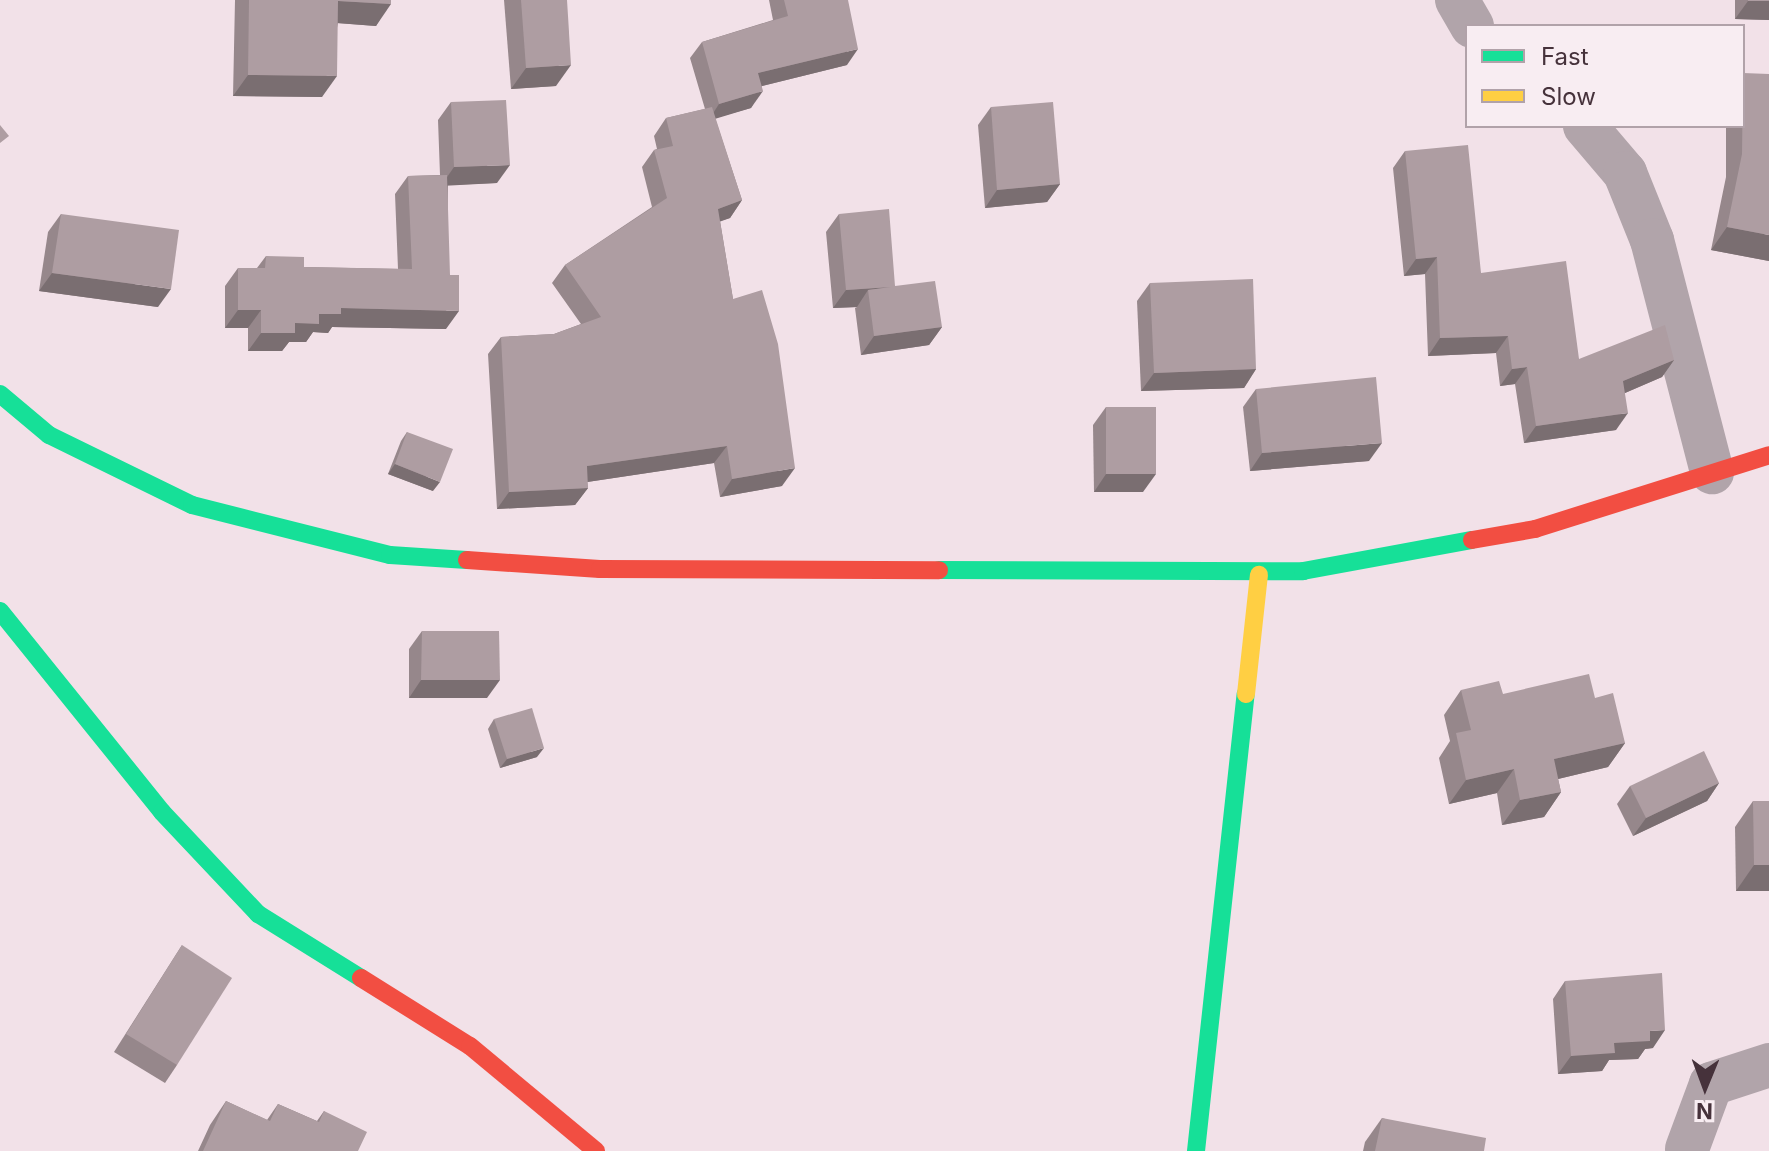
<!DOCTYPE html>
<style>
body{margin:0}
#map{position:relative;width:1769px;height:1151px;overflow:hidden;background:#f2e1e8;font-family:Inter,sans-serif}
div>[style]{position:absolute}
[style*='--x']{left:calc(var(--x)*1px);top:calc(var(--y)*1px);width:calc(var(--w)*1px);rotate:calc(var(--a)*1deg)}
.street>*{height:44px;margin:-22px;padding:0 22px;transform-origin:22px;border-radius:22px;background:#b1a4aa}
.fast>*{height:18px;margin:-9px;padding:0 9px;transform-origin:9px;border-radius:9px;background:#16e098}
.slow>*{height:18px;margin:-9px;padding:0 9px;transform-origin:9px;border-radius:9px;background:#ffcf43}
.jam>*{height:18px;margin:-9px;padding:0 9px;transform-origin:9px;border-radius:9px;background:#f24e42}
.wall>*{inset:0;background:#96878b}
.shaded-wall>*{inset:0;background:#7a6e71}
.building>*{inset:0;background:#ae9da2}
span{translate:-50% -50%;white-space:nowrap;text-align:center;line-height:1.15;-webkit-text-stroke:8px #f8edf2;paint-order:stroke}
.legend{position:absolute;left:1465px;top:24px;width:280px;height:104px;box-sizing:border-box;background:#f8edf2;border:2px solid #b1a2a9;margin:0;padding:10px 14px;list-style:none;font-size:24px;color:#46323b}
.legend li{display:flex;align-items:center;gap:16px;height:40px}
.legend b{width:40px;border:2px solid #b1a2a9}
.north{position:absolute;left:1665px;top:1047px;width:80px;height:80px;-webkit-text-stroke:6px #f8edf2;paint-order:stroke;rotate:181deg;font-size:22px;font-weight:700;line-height:32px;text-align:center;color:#46323b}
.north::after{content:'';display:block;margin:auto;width:28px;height:36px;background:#46323b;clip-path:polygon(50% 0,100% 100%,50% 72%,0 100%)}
</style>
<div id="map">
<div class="street">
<i style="--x:1457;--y:0;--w:30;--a:60"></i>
<i style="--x:1585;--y:126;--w:62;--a:49.6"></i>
<i style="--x:1625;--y:173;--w:72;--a:68.1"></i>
<i style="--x:1652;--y:240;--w:240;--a:75.5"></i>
<i style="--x:1687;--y:1149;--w:69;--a:-69.7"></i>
<i style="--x:1711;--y:1084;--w:61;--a:-18.1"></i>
</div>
<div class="fast">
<i style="--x:0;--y:394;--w:64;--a:39.9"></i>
<i style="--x:49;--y:435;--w:159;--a:26.1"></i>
<i style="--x:192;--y:505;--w:204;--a:14.2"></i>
<i style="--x:390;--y:555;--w:77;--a:3.7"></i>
<i style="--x:939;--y:570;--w:364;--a:0.2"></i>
<i style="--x:1303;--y:571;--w:172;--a:-10.4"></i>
<i style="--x:0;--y:611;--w:258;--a:51.1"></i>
<i style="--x:162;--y:812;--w:140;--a:46.7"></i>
<i style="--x:258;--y:914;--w:121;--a:31.9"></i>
<i style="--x:1196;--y:1151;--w:460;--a:-83.8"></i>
</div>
<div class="slow">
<i style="--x:1246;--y:694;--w:120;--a:-83.8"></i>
</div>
<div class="jam">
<i style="--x:1472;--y:540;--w:64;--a:-9.9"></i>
<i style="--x:1535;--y:529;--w:245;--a:-17.5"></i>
<i style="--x:467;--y:560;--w:133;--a:3.9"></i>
<i style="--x:600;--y:569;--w:339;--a:0.2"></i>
<i style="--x:361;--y:978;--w:128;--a:32"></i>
<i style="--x:470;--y:1046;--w:164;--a:39.8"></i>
</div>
<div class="wall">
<i style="clip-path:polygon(235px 0,391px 0,376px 26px,338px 23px,322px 97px,233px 96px)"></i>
<i style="clip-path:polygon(504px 0,567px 0,556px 86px,511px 89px)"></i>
<i style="clip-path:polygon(769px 0,848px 0,847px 65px,762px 86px,751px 108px,715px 118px,742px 200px,730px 218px,720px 221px,733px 299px,782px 486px,720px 497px,714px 463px,587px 482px,588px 488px,575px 505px,497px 509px,488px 354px,501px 337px,554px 334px,581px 324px,552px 283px,565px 265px,652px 207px,642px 167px,654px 150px,657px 149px,654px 136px,666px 118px,705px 109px,690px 58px,702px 42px,773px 20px)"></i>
<i style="clip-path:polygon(1735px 0,1769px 0,1769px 20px,1735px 19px)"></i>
<i style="clip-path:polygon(451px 102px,497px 183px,448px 185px,446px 329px,332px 327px,328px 333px,313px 332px,306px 342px,289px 342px,282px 351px,248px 351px,248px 328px,225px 328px,225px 286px,238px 268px,257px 268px,266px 256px,304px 267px,398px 269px,395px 194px,408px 176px,440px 175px,438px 120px)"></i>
<i style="clip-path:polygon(991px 107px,1060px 184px,1047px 202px,985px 208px,978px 125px)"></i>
<i style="clip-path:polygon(1726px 126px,1743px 126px,1769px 261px,1711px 250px,1726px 177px)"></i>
<i style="clip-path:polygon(1405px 151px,1481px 273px,1579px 359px,1674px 360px,1662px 377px,1625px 393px,1616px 430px,1524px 443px,1515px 384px,1500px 386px,1496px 353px,1428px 356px,1425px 274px,1404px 276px,1393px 168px)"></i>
<i style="clip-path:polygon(61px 214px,158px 307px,39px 291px,48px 232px)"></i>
<i style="clip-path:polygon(839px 214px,895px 286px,942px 327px,929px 345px,861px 355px,855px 308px,857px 307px,833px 308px,826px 232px)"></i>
<i style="clip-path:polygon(1150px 283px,1256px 369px,1244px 388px,1141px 391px,1137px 301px)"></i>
<i style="clip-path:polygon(1256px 389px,1369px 461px,1250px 471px,1243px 407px)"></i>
<i style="clip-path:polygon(1106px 407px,1143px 492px,1094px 492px,1093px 425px)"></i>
<i style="clip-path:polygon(407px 432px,433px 491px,388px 474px,401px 441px)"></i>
<i style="clip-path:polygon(422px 631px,487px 698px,409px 698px,409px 649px)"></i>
<i style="clip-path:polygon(1461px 690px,1503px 694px,1595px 698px,1625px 743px,1608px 767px,1558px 779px,1561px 792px,1544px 817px,1502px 825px,1497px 793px,1449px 804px,1439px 758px,1450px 741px,1444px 715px)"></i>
<i style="clip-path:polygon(494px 719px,537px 757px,500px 768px,488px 729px)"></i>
<i style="clip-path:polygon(1719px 783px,1707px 801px,1633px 836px,1617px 804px,1630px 786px)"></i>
<i style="clip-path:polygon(1753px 801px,1769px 891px,1736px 891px,1735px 827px)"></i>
<i style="clip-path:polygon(182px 945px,177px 1065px,165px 1083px,114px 1052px)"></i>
<i style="clip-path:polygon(1565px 981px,1653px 1048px,1645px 1049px,1638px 1059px,1609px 1060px,1602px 1071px,1558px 1074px,1553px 999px)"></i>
<i style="clip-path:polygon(226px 1101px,267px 1120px,278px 1104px,317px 1121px,324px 1111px,358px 1151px,198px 1151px,210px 1125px)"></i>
<i style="clip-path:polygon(1382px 1118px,1484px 1151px,1363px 1151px,1365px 1142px)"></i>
</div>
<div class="shaded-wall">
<i style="clip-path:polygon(338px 1px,391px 4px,376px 26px,323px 22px)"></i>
<i style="clip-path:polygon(1748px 1px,1769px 1px,1769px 20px,1735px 19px)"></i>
<i style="clip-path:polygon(858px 49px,847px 65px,746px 90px,758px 73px)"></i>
<i style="clip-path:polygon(571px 65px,556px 86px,511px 89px,526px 68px)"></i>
<i style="clip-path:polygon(248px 75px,337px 76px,322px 97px,233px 96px)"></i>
<i style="clip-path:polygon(763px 91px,751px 108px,708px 121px,719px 104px)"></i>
<i style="clip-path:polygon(510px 165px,497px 183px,441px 186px,454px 167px)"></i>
<i style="clip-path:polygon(1060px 184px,1047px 202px,985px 208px,997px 190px)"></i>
<i style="clip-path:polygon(742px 200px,730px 218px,705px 227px,718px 209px)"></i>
<i style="clip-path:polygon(1727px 227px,1769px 235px,1769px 261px,1711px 250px)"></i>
<i style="clip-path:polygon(1437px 257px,1425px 274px,1404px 276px,1416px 259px)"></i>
<i style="clip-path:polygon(52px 273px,171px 289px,158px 307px,39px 291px)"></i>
<i style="clip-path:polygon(891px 287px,868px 290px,857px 307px,833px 308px,846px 290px)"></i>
<i style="clip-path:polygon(341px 308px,459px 311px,446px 329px,332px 327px,328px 333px,313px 332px,306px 342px,289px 342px,282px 351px,248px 351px,261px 333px,295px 323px,319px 314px)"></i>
<i style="clip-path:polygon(238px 310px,261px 310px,248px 328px,225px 328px)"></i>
<i style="clip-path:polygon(942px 327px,929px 345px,861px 355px,874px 336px)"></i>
<i style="clip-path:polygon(1508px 336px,1496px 353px,1428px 356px,1440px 338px)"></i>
<i style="clip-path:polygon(1674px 360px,1662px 377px,1611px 399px,1623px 381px)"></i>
<i style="clip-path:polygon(1527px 367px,1515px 384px,1500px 386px,1512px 369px)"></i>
<i style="clip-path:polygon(1256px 369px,1244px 388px,1141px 391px,1154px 373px)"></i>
<i style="clip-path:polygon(1628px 413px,1616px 430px,1524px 443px,1536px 426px)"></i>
<i style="clip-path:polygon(1382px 443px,1369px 461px,1250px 471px,1262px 453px)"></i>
<i style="clip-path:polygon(727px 446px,714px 463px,574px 484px,587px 466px)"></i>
<i style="clip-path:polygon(395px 464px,440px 482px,433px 491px,388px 474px)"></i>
<i style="clip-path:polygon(795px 468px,782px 486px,720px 497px,732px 479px)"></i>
<i style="clip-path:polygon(1106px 474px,1156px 474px,1143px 492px,1094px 492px)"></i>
<i style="clip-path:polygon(588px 488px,575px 505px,497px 509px,509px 492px)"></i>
<i style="clip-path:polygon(421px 680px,500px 680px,487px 698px,409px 698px)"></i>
<i style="clip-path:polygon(1625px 743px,1608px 767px,1537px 784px,1554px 759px)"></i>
<i style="clip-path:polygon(544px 748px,537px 757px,500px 768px,507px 759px)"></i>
<i style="clip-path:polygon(1514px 769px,1497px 793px,1449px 804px,1466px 780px)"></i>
<i style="clip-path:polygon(1719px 783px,1707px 801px,1633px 836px,1646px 818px)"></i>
<i style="clip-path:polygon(1561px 792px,1544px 817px,1502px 825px,1520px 800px)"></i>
<i style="clip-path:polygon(1754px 865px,1769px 865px,1769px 891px,1736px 891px)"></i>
<i style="clip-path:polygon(1665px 1030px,1653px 1048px,1645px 1049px,1638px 1059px,1609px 1060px,1602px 1071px,1558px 1074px,1571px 1056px,1650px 1031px)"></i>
</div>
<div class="building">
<i style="clip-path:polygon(249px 0,391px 0,391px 4px,338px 1px,337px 76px,248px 75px)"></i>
<i style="clip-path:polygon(521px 0,567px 0,571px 65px,526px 68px)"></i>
<i style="clip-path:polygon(784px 0,848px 0,858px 49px,758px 73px,763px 91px,719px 104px,702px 42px,788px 16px)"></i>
<i style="clip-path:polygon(1748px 0,1769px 0,1769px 1px,1748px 1px)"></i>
<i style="clip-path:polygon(1743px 73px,1769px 74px,1769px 235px,1727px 227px,1742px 154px)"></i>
<i style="clip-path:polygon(506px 100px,510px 165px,454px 167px,451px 102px)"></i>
<i style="clip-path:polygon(1053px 102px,1060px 184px,997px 190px,991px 107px)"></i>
<i style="clip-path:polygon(712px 107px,742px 200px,718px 209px,733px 299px,762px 290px,778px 344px,795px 468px,732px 479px,727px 446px,587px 466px,588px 488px,509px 492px,501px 337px,554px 334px,601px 317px,565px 265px,667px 198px,654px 150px,673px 146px,666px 118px)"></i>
<i style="clip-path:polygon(0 125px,9px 136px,0 143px)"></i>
<i style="clip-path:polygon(1468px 145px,1481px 273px,1566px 261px,1579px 359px,1665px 325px,1674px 360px,1623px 381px,1628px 413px,1536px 426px,1527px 367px,1512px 369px,1508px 336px,1440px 338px,1437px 257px,1416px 259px,1405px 151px)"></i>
<i style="clip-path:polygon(447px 175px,450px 275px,459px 275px,459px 311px,341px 308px,341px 314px,319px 314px,319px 324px,295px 323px,295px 333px,261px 333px,261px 310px,238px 310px,238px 268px,265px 268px,266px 256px,304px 257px,304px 267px,412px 269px,408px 176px)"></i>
<i style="clip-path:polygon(889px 209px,895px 286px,935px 281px,942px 327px,874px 336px,868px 290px,891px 287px,846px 290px,839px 214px)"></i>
<i style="clip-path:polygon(61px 214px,179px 230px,171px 289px,52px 273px)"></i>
<i style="clip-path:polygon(1253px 279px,1256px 369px,1154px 373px,1150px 283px)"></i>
<i style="clip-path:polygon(1376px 377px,1382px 443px,1262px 453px,1256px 389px)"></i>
<i style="clip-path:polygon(1106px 407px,1156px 407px,1156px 474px,1106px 474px)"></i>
<i style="clip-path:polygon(407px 432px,453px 449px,440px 482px,395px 464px)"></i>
<i style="clip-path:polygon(422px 631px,499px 631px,500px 680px,421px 680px)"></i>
<i style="clip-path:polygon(1589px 674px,1595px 698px,1613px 693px,1625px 743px,1554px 759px,1561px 792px,1520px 800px,1514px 769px,1466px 780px,1456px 733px,1471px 730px,1461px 690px,1499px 681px,1503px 694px)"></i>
<i style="clip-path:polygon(532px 708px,544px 748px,507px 759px,494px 719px)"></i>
<i style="clip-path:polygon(1704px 751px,1719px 783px,1646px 818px,1630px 786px)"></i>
<i style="clip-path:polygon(1753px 801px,1769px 801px,1769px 865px,1754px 865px)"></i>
<i style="clip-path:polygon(182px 945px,232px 978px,177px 1065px,126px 1034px)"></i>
<i style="clip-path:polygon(1662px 973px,1665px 1030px,1650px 1031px,1650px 1041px,1614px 1043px,1615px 1053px,1571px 1056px,1565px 981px)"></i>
<i style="clip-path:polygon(226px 1101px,270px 1121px,278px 1104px,319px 1122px,324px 1111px,367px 1132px,358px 1151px,203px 1151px)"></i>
<i style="clip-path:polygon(1382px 1118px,1486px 1138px,1484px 1151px,1375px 1151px)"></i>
</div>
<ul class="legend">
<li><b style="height:10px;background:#16e098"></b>Fast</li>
<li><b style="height:10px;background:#ffcf43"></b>Slow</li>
</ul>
<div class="north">N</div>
</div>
